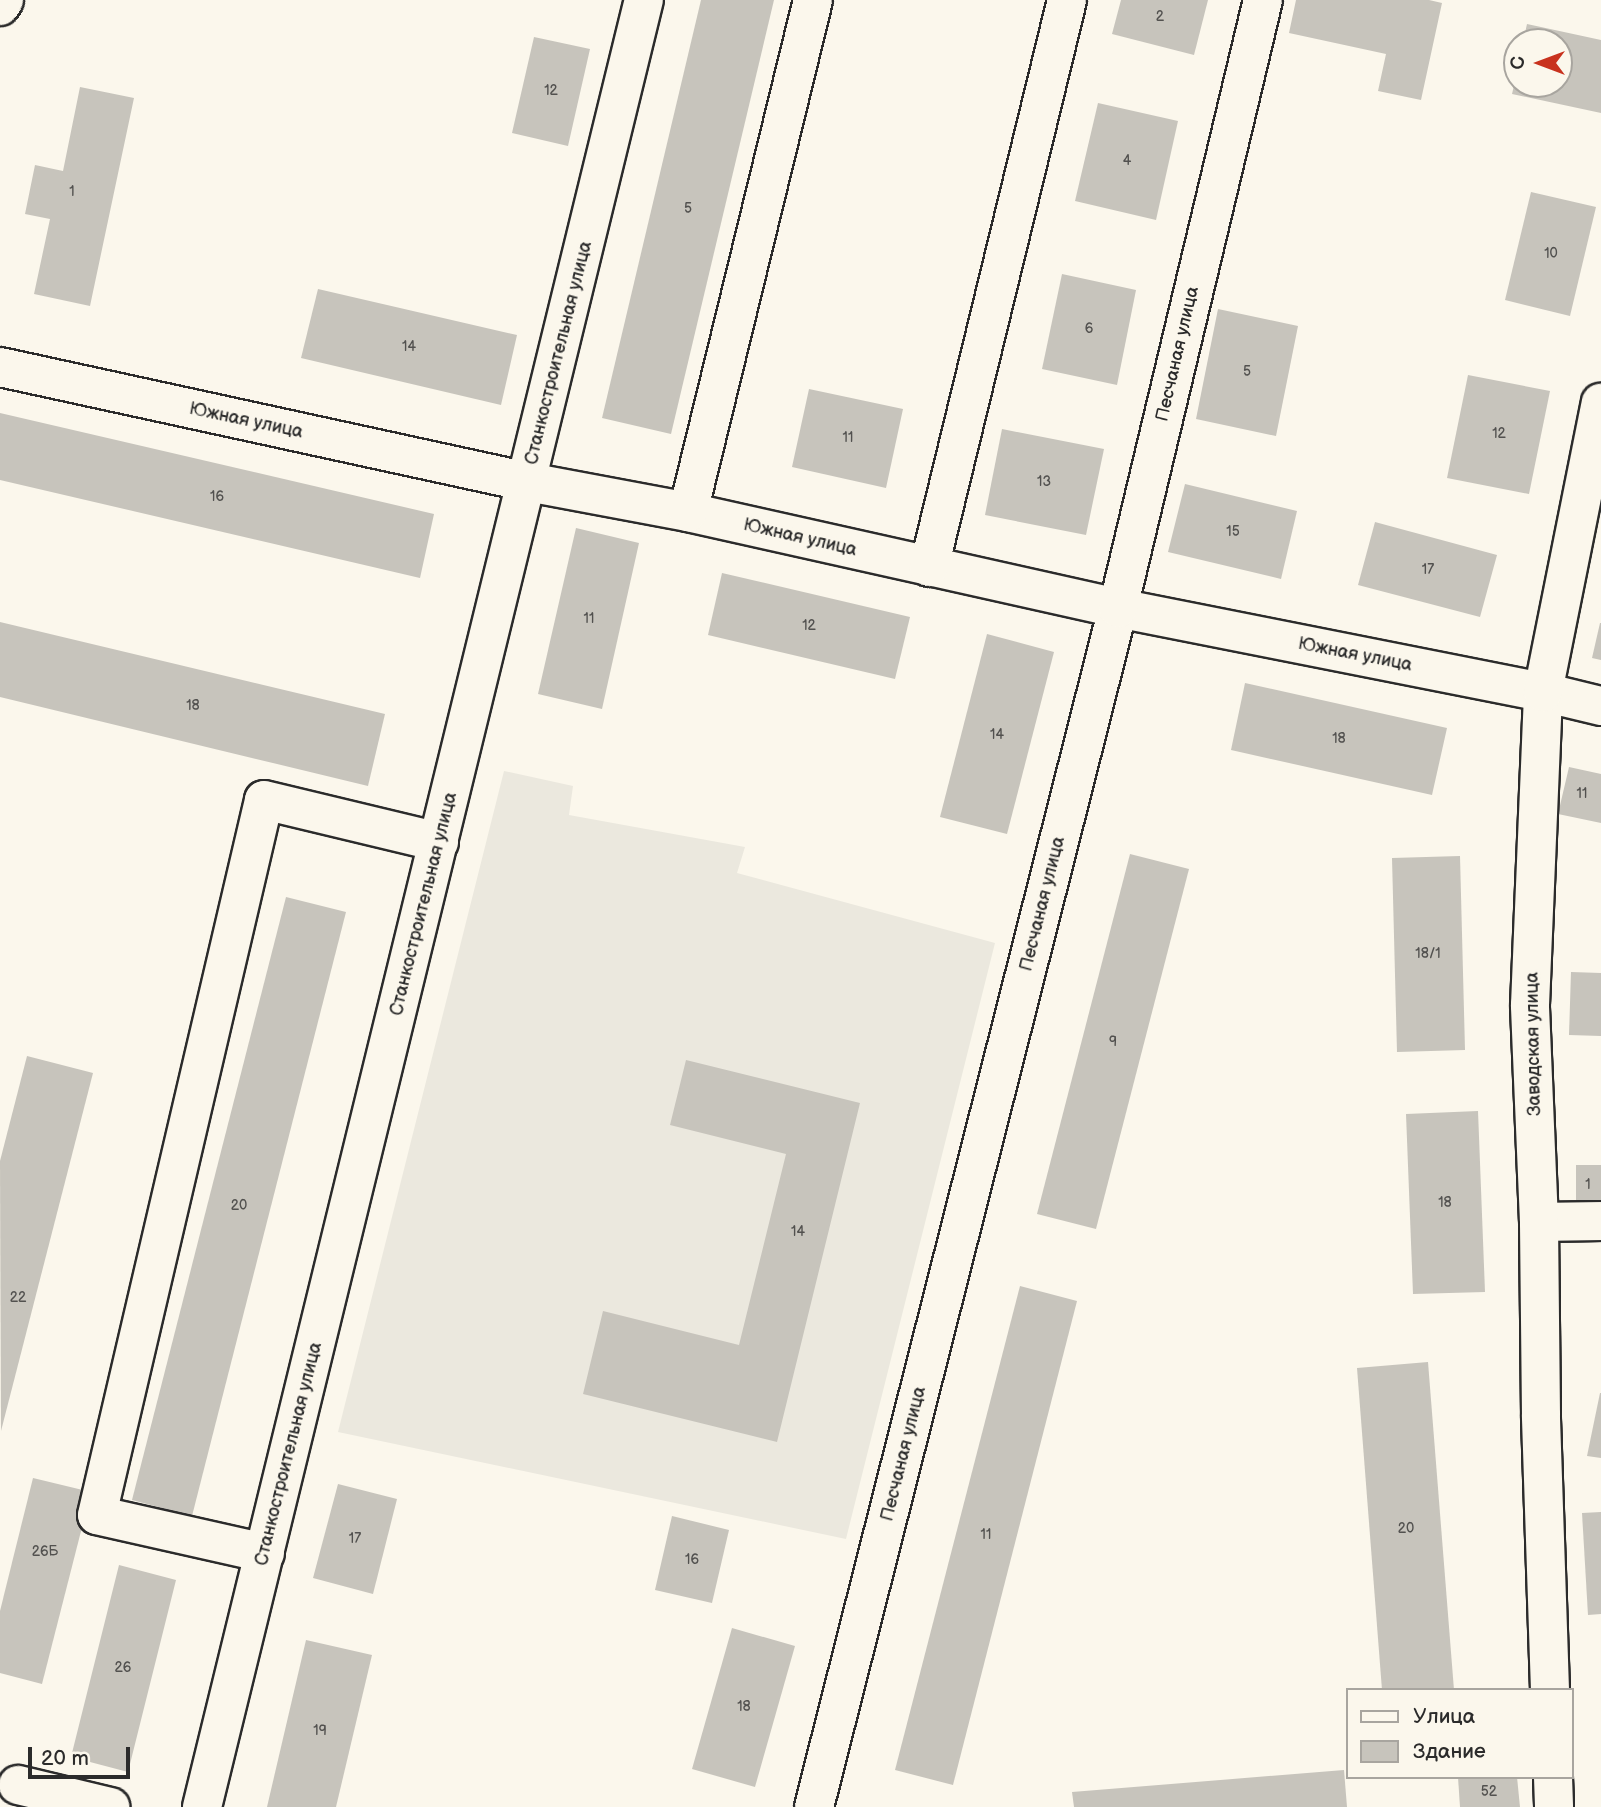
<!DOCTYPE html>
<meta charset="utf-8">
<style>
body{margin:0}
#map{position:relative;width:1601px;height:1807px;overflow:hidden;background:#fbf7ec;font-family:"Balsamiq Sans",sans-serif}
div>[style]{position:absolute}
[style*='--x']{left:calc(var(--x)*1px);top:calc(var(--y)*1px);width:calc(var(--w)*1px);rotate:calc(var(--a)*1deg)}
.built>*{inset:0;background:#ebe8de}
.building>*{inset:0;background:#c7c4bc}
.roads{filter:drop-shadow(2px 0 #2b2b2b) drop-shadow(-2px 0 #2b2b2b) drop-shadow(0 2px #2b2b2b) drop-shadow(0 -2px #2b2b2b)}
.minor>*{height:38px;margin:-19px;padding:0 19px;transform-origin:19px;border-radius:19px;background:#fbf7ec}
span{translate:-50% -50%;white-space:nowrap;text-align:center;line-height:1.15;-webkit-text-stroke:5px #fbf7ec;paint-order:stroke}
.number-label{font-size:14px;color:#52514f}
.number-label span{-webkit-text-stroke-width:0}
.street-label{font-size:18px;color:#2b2b2b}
.legend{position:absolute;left:1346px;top:1688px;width:228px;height:91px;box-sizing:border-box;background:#fbf7ec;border:2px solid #a8a59f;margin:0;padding:9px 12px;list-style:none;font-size:21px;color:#2b2b2b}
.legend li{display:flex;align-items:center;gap:14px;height:35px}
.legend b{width:35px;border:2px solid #a8a59f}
.north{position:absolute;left:1503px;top:28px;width:70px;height:70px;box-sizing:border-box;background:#fbf7ec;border:2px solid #a8a59f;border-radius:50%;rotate:270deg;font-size:19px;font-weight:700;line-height:28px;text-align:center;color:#2b2b2b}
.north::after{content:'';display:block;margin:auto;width:24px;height:32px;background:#c8321e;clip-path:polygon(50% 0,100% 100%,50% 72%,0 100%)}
.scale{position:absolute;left:28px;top:1747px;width:102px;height:32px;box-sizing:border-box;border:4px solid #2b2b2b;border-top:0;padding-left:9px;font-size:21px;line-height:24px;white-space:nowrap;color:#2b2b2b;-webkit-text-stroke:5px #fbf7ec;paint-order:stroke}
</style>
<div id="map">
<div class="built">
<i style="clip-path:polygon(504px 771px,573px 786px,569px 815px,745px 847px,737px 873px,995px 943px,846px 1539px,338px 1432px)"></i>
</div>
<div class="building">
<i style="clip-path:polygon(701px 0,774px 0,671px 434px,602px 418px)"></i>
<i style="clip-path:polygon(1121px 0,1208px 0,1194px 55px,1112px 34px)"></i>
<i style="clip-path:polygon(1296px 0,1429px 0,1442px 3px,1421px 100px,1378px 91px,1386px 54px,1289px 33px)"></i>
<i style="clip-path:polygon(1527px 24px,1601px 40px,1601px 113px,1512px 94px,1516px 77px,1517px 84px,1559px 84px,1559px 42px,1523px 42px)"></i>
<i style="clip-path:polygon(534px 37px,590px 49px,568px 146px,512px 133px)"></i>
<i style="clip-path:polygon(80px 87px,134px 98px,90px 306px,34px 294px,50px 219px,25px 214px,35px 165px,63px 171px)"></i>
<i style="clip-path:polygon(1098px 103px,1178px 121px,1156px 220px,1075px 201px)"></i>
<i style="clip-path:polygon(1531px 192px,1596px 207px,1570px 316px,1505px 300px)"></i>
<i style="clip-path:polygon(1062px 274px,1136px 290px,1117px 385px,1042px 369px)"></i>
<i style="clip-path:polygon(318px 289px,517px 335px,501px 405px,301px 358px)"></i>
<i style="clip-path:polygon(1218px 309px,1298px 326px,1276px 436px,1196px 419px)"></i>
<i style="clip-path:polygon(1468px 375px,1550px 391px,1529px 494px,1447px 478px)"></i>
<i style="clip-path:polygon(809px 389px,903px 409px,886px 488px,792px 467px)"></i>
<i style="clip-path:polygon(0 413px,434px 514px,420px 578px,0 480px)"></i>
<i style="clip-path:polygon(1002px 429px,1104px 449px,1086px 535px,985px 515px)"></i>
<i style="clip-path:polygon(1185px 484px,1297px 511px,1281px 579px,1168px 552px)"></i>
<i style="clip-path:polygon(1375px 522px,1497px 555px,1480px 617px,1358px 585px)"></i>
<i style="clip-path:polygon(576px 528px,639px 543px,602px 709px,538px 694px)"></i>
<i style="clip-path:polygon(722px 573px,910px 617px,895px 679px,708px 635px)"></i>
<i style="clip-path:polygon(0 622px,385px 714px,368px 786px,0 697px)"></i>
<i style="clip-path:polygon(1600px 623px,1601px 623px,1601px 660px,1592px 658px)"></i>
<i style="clip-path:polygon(987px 634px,1054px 652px,1007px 834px,940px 817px)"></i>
<i style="clip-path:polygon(1245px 683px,1447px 728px,1432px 795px,1231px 750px)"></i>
<i style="clip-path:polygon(1569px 767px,1601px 774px,1601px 823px,1558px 814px)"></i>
<i style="clip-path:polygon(1130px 854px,1189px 869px,1096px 1229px,1037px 1214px)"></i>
<i style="clip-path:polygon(1460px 856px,1465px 1050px,1397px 1052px,1392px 858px)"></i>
<i style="clip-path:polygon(286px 897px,346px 912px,192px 1516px,132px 1500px)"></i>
<i style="clip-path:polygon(1571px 972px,1601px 973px,1601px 1036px,1569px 1035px)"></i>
<i style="clip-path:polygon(27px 1056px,93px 1073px,1px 1431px,0 1161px)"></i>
<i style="clip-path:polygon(686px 1060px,860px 1103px,777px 1442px,583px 1394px,603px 1311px,739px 1345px,786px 1154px,670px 1125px)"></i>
<i style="clip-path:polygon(1478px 1111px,1485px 1292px,1413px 1294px,1406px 1114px)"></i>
<i style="clip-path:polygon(1576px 1165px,1601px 1165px,1601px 1204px,1576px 1204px)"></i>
<i style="clip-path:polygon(1020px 1286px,1077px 1301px,953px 1785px,895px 1770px)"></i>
<i style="clip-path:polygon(1428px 1362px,1454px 1690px,1382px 1690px,1357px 1368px)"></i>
<i style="clip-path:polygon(1600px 1393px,1601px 1393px,1601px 1458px,1587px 1456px)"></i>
<i style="clip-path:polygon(33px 1478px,91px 1492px,42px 1684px,0 1673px,0 1611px)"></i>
<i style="clip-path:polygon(338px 1484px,397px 1499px,373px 1594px,313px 1578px)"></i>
<i style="clip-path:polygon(1601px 1512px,1601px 1614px,1588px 1615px,1582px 1513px)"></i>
<i style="clip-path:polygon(672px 1516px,729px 1530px,712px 1603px,655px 1590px)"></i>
<i style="clip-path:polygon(119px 1565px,176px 1580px,128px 1772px,71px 1757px)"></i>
<i style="clip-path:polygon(732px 1628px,795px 1646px,755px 1787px,692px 1769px)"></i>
<i style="clip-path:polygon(306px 1640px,372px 1655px,336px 1807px,267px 1807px)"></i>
<i style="clip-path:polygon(1344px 1770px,1347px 1807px,1074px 1807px,1072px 1792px)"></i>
<i style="clip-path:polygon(1458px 1777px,1517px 1777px,1520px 1807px,1460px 1807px)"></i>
</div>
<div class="roads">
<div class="minor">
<i style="--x:0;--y:6;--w:7;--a:-56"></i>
<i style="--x:0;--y:367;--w:540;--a:12.29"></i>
<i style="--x:528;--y:482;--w:163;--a:10.6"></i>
<i style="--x:688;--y:512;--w:441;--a:12.6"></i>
<i style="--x:1118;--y:608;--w:433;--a:11.2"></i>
<i style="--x:1543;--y:692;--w:60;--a:13.6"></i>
<i style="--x:688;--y:512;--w:527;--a:-76.28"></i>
<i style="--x:929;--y:567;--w:584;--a:-76.32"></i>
<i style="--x:1539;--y:1222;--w:62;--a:-0.9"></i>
<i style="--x:265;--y:1553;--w:172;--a:-167.3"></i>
<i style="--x:97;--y:1515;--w:734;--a:-76.85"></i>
<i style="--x:264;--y:800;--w:180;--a:13.5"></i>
<i style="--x:1550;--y:1690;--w:275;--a:-91.9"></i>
<i style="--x:1541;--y:1415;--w:193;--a:-90.6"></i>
<i style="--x:1539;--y:1222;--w:217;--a:-92.4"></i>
<i style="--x:1530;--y:1005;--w:313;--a:-87.6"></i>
<i style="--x:1543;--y:692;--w:295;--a:-78.7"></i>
<i style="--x:1553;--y:1777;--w:30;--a:88"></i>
<i style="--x:18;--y:1785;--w:95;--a:13.4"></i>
<i style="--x:202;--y:1807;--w:1860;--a:-76.26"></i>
<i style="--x:814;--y:1807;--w:1237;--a:-75.77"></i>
<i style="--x:1118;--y:608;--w:625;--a:-76.59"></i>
</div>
</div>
<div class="number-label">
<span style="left:1160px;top:17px">2</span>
<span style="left:551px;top:91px">12</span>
<span style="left:1127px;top:161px">4</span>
<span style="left:72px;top:192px">1</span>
<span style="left:688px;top:209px">5</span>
<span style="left:1551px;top:254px">10</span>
<span style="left:1089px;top:329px">6</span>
<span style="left:409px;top:347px">14</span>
<span style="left:1247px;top:372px">5</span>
<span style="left:1499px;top:434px">12</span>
<span style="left:848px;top:438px">11</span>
<span style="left:1044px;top:482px">13</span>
<span style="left:217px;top:497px">16</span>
<span style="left:1233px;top:532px">15</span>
<span style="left:1428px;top:570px">17</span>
<span style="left:589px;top:619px">11</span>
<span style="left:809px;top:626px">12</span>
<span style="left:193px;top:706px">18</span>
<span style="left:997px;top:735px">14</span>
<span style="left:1339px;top:739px">18</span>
<span style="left:1582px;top:794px">11</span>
<span style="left:1428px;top:954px">18/1</span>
<span style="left:1113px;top:1042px">9</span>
<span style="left:1588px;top:1185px">1</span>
<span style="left:1445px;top:1203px">18</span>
<span style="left:239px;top:1206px">20</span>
<span style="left:798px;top:1232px">14</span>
<span style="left:18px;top:1298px">22</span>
<span style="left:1406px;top:1529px">20</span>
<span style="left:986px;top:1535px">11</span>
<span style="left:355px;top:1539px">17</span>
<span style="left:45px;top:1552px">26Б</span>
<span style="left:692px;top:1560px">16</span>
<span style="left:123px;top:1668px">26</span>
<span style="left:744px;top:1707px">18</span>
<span style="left:320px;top:1731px">19</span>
<span style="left:1489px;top:1792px">52</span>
</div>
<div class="street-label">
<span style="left:559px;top:353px;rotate:-76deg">Станкостроительная улица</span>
<span style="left:1178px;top:354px;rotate:-77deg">Песчаная улица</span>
<span style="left:246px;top:421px;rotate:12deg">Южная улица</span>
<span style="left:800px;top:538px;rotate:13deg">Южная улица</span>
<span style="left:1355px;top:655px;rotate:11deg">Южная улица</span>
<span style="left:424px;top:904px;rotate:-76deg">Станкостроительная улица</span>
<span style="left:1043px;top:904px;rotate:-76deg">Песчаная улица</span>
<span style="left:1534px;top:1044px;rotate:-91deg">Заводская улица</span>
<span style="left:289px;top:1454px;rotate:-76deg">Станкостроительная улица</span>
<span style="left:904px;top:1454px;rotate:-76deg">Песчаная улица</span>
</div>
<ul class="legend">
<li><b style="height:9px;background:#fbf7ec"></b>Улица</li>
<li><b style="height:19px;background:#c7c4bc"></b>Здание</li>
</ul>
<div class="north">С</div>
<div class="scale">20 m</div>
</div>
